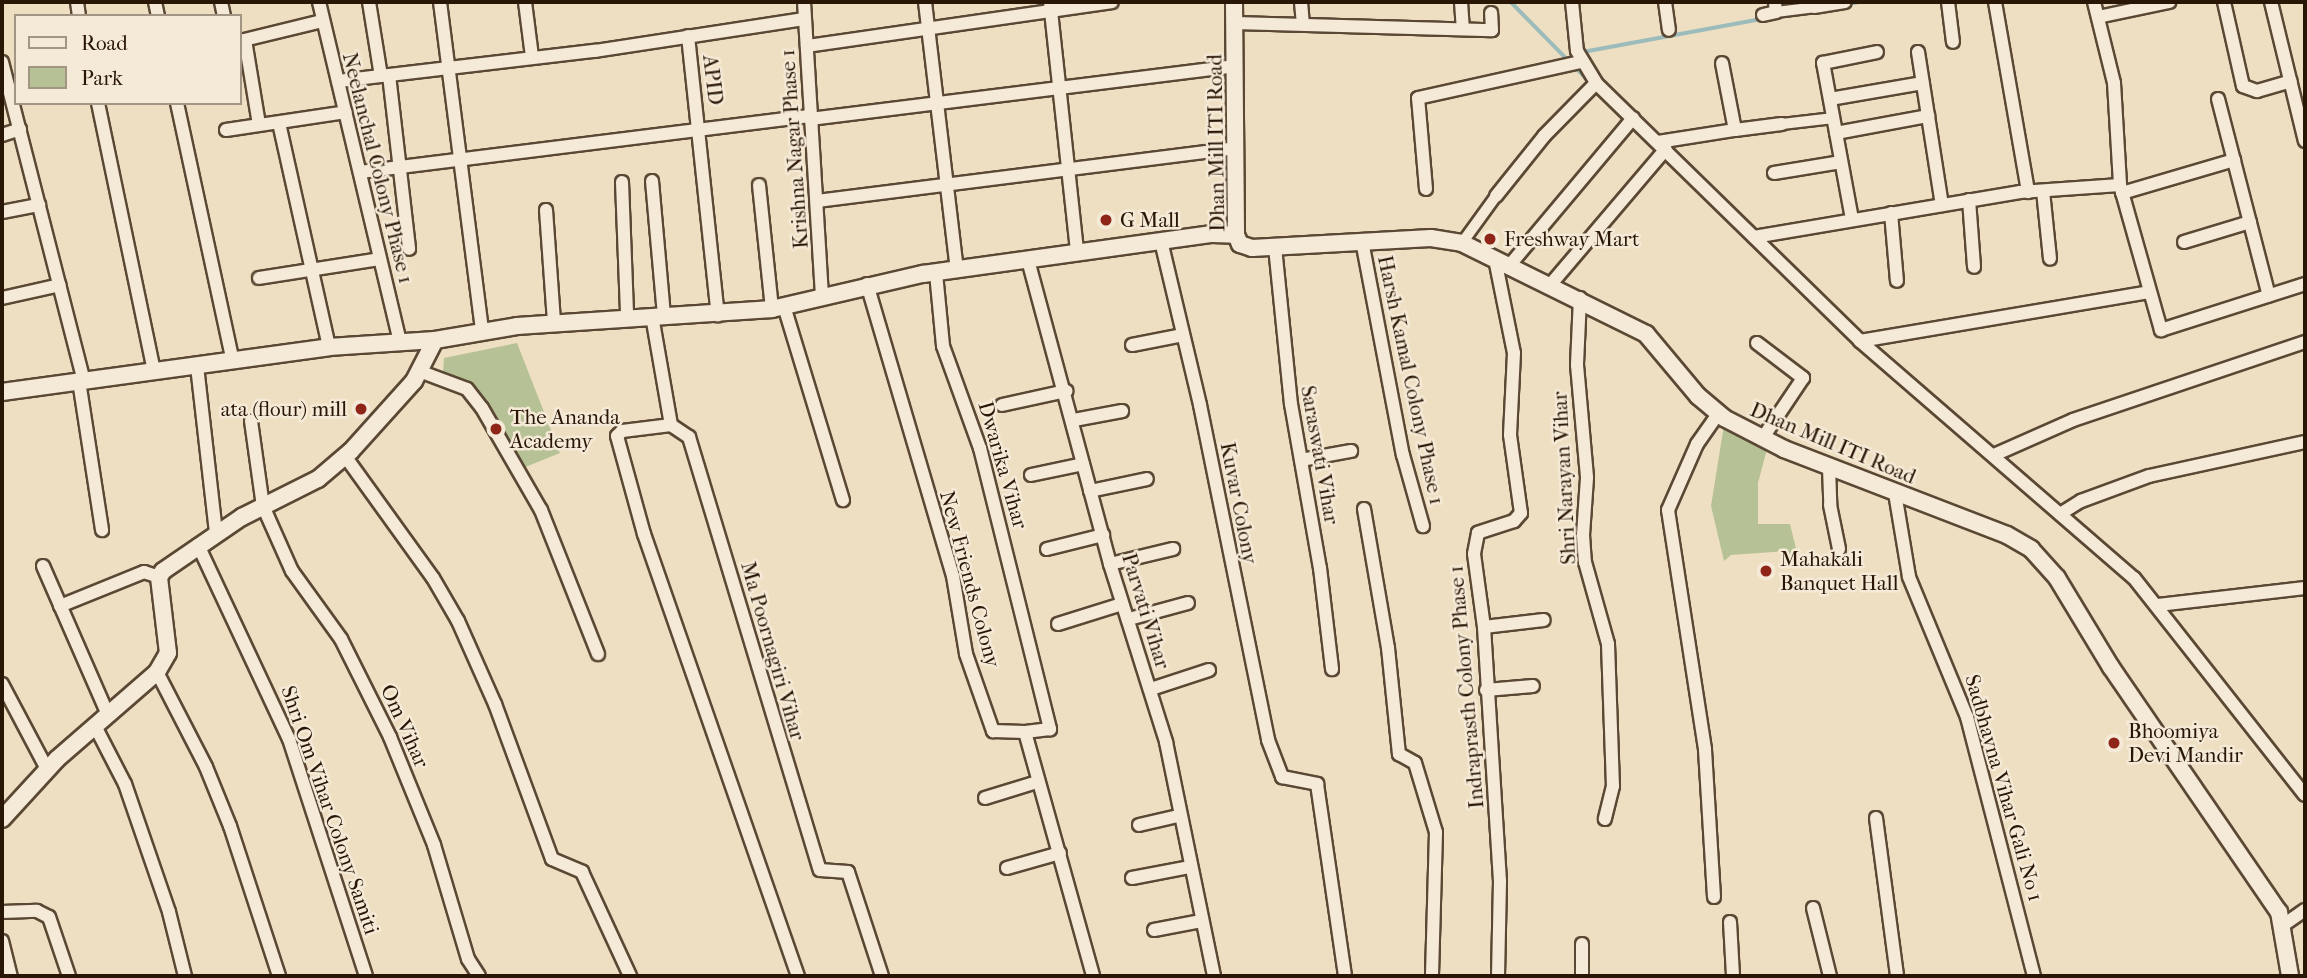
<!DOCTYPE html>
<style>
body{margin:0}
#map{position:relative;width:2307px;height:978px;overflow:hidden;background:#efdfc2;font-family:"IM FELL French Canon",serif}
div>[style]{position:absolute}
[style*='--x']{left:calc(var(--x)*1px);top:calc(var(--y)*1px);width:calc(var(--w)*1px);rotate:calc(var(--a)*1deg)}
.green>*{inset:0;background:#b6c295}
.stream>*{height:3.5px;margin:-1.75px;padding:0 1.75px;transform-origin:1.75px;border-radius:1.75px;background:#9bbcba}
.roads{filter:drop-shadow(2px 0 #5a4834) drop-shadow(-2px 0 #5a4834) drop-shadow(0 2px #5a4834) drop-shadow(0 -2px #5a4834)}
.pedestrian>*{height:10px;margin:-5px;padding:0 5px;transform-origin:5px;border-radius:5px;background:#f5ead7}
.minor>*{height:12px;margin:-6px;padding:0 6px;transform-origin:6px;border-radius:6px;background:#f5ead7}
.tertiary>*{height:16px;margin:-8px;padding:0 8px;transform-origin:8px;border-radius:8px;background:#f5ead7}
.dots>*{width:19px;height:19px;translate:-50% -50%;box-sizing:border-box;border:4px solid #f5ead7;border-radius:50%}
span{translate:-50% -50%;white-space:nowrap;text-align:center;line-height:1.15;-webkit-text-stroke:5px #f5ead7;paint-order:stroke}
.street-label{font-size:21px;color:#291604}
.poi-label{font-size:21px;color:#291604}
.left{translate:0 -50%;text-align:left}
.right{translate:-100% -50%;text-align:right}
.frame{position:absolute;inset:0;border:4px solid #291604;pointer-events:none}
.legend{position:absolute;left:14px;top:14px;width:228px;height:91px;box-sizing:border-box;background:#f5ead7;border:2px solid #a39583;margin:0;padding:9px 12px;list-style:none;font-size:21px;color:#291604}
.legend li{display:flex;align-items:center;gap:14px;height:35px}
.legend b{width:35px;border:2px solid #a39583}
</style>
<div id="map">
<div class="green">
<i style="clip-path:polygon(517px 343px,560px 453px,518px 470px,482px 397px,471px 386px,443px 372px,444px 358px)"></i>
<i style="clip-path:polygon(1724px 425px,1767px 449px,1758px 483px,1758px 524px,1790px 524px,1798px 557px,1789px 559px,1786px 551px,1731px 555px,1724px 561px,1711px 506px)"></i>
</div>
<div class="stream">
<i style="--x:1511;--y:2;--w:84;--a:45.5"></i>
<i style="--x:1846;--y:4;--w:15;--a:-8"></i>
<i style="--x:1583;--y:52;--w:181;--a:-10.5"></i>
<i style="--x:1575;--y:67;--w:17;--a:45"></i>
<i style="--x:1880;--y:366;--w:52;--a:41.1"></i>
</div>
<div class="roads">
<div class="pedestrian">
<i style="--x:1776;--y:12;--w:38;--a:-7"></i>
<i style="--x:1782;--y:124;--w:52;--a:-6.6"></i>
<i style="--x:1462;--y:243;--w:58;--a:-54.1"></i>
</div>
<div class="minor">
<i style="--x:77;--y:2;--w:14;--a:82"></i>
<i style="--x:155;--y:2;--w:14;--a:78"></i>
<i style="--x:221;--y:2;--w:14;--a:78"></i>
<i style="--x:319;--y:2;--w:350;--a:76.6"></i>
<i style="--x:369;--y:2;--w:75;--a:80.8"></i>
<i style="--x:440;--y:2;--w:332;--a:82.7"></i>
<i style="--x:525;--y:2;--w:55;--a:82.7"></i>
<i style="--x:804;--y:2;--w:294;--a:86.5"></i>
<i style="--x:925;--y:2;--w:271;--a:83.2"></i>
<i style="--x:1050;--y:2;--w:251;--a:83.8"></i>
<i style="--x:1301;--y:2;--w:21;--a:85"></i>
<i style="--x:1461;--y:2;--w:26;--a:86"></i>
<i style="--x:1572;--y:2;--w:49;--a:84.2"></i>
<i style="--x:1577;--y:51;--w:37;--a:59"></i>
<i style="--x:1596;--y:83;--w:369;--a:44.3"></i>
<i style="--x:1860;--y:341;--w:362;--a:40.9"></i>
<i style="--x:2134;--y:578;--w:276;--a:51.8"></i>
<i style="--x:1665;--y:2;--w:28;--a:82"></i>
<i style="--x:1948;--y:2;--w:40;--a:82.9"></i>
<i style="--x:1995;--y:2;--w:193;--a:80.1"></i>
<i style="--x:2094;--y:2;--w:83;--a:76.1"></i>
<i style="--x:2114;--y:83;--w:102;--a:86.6"></i>
<i style="--x:2120;--y:185;--w:151;--a:74.2"></i>
<i style="--x:2161;--y:330;--w:151;--a:-17.7"></i>
<i style="--x:2224;--y:2;--w:86;--a:77.3"></i>
<i style="--x:2243;--y:86;--w:15;--a:20"></i>
<i style="--x:2257;--y:91;--w:35;--a:-16"></i>
<i style="--x:2271;--y:2;--w:143;--a:76.3"></i>
<i style="--x:1814;--y:7;--w:31;--a:-9"></i>
<i style="--x:1763;--y:15;--w:13;--a:-13"></i>
<i style="--x:1776;--y:12;--w:10;--a:-96"></i>
<i style="--x:2098;--y:17;--w:73;--a:-11.9"></i>
<i style="--x:1235;--y:23;--w:257;--a:1.6"></i>
<i style="--x:1492;--y:30;--w:17;--a:-93"></i>
<i style="--x:688;--y:36;--w:281;--a:83.9"></i>
<i style="--x:245;--y:40;--w:86;--a:80.6"></i>
<i style="--x:240;--y:41;--w:84;--a:-13.7"></i>
<i style="--x:807;--y:46;--w:308;--a:-8.2"></i>
<i style="--x:1918;--y:52;--w:155;--a:81.1"></i>
<i style="--x:2;--y:62;--w:329;--a:75.6"></i>
<i style="--x:389;--y:75;--w:175;--a:83.4"></i>
<i style="--x:338;--y:81;--w:259;--a:-6.7"></i>
<i style="--x:595;--y:51;--w:212;--a:-8.7"></i>
<i style="--x:1830;--y:99;--w:94;--a:-9.8"></i>
<i style="--x:2218;--y:99;--w:203;--a:75.5"></i>
<i style="--x:98;--y:103;--w:275;--a:78.2"></i>
<i style="--x:177;--y:103;--w:264;--a:77.8"></i>
<i style="--x:810;--y:119;--w:429;--a:-7.1"></i>
<i style="--x:279;--y:123;--w:230;--a:77.4"></i>
<i style="--x:226;--y:130;--w:121;--a:-8.5"></i>
<i style="--x:1735;--y:130;--w:47;--a:-7.3"></i>
<i style="--x:1836;--y:133;--w:94;--a:-10.5"></i>
<i style="--x:2;--y:135;--w:19;--a:-18"></i>
<i style="--x:1658;--y:142;--w:78;--a:-8.9"></i>
<i style="--x:1735;--y:130;--w:68;--a:-101"></i>
<i style="--x:360;--y:172;--w:453;--a:-7.1"></i>
<i style="--x:1774;--y:173;--w:68;--a:-9.3"></i>
<i style="--x:652;--y:181;--w:135;--a:84.9"></i>
<i style="--x:622;--y:182;--w:133;--a:87.8"></i>
<i style="--x:759;--y:185;--w:125;--a:84"></i>
<i style="--x:1426;--y:189;--w:91;--a:-95"></i>
<i style="--x:1418;--y:98;--w:167;--a:-12.5"></i>
<i style="--x:2043;--y:191;--w:68;--a:84.1"></i>
<i style="--x:2122;--y:193;--w:117;--a:-16.4"></i>
<i style="--x:1496;--y:196;--w:77;--a:-51.3"></i>
<i style="--x:1544;--y:136;--w:74;--a:-45.5"></i>
<i style="--x:1969;--y:200;--w:67;--a:85.7"></i>
<i style="--x:817;--y:201;--w:422;--a:-7.2"></i>
<i style="--x:546;--y:210;--w:112;--a:85.9"></i>
<i style="--x:2;--y:212;--w:38;--a:-11"></i>
<i style="--x:1891;--y:213;--w:68;--a:85"></i>
<i style="--x:1852;--y:219;--w:159;--a:-100.5"></i>
<i style="--x:1823;--y:63;--w:55;--a:-11.5"></i>
<i style="--x:1754;--y:237;--w:270;--a:-9.6"></i>
<i style="--x:2020;--y:192;--w:100;--a:-4"></i>
<i style="--x:1161;--y:241;--w:169;--a:76.6"></i>
<i style="--x:1200;--y:405;--w:342;--a:78.5"></i>
<i style="--x:1268;--y:740;--w:40;--a:69"></i>
<i style="--x:1282;--y:777;--w:36;--a:11"></i>
<i style="--x:1317;--y:784;--w:194;--a:81.7"></i>
<i style="--x:1362;--y:241;--w:218;--a:79.2"></i>
<i style="--x:1403;--y:455;--w:74;--a:74.3"></i>
<i style="--x:2184;--y:242;--w:69;--a:-16.9"></i>
<i style="--x:1275;--y:247;--w:158;--a:84.2"></i>
<i style="--x:1291;--y:404;--w:167;--a:80"></i>
<i style="--x:1320;--y:568;--w:102;--a:83.2"></i>
<i style="--x:1495;--y:259;--w:96;--a:78.6"></i>
<i style="--x:1514;--y:353;--w:82;--a:92.8"></i>
<i style="--x:1510;--y:435;--w:79;--a:82"></i>
<i style="--x:1521;--y:513;--w:11;--a:131"></i>
<i style="--x:1514;--y:521;--w:38;--a:162"></i>
<i style="--x:1478;--y:533;--w:21;--a:101"></i>
<i style="--x:1474;--y:554;--w:74;--a:82.2"></i>
<i style="--x:1484;--y:627;--w:255;--a:86.4"></i>
<i style="--x:1500;--y:881;--w:95;--a:91.2"></i>
<i style="--x:1028;--y:260;--w:315;--a:74.9"></i>
<i style="--x:1110;--y:564;--w:187;--a:72.5"></i>
<i style="--x:1166;--y:742;--w:239;--a:78.4"></i>
<i style="--x:1509;--y:266;--w:193;--a:-50"></i>
<i style="--x:936;--y:273;--w:73;--a:84.5"></i>
<i style="--x:943;--y:346;--w:109;--a:70.1"></i>
<i style="--x:980;--y:448;--w:290;--a:76"></i>
<i style="--x:1050;--y:729;--w:25;--a:173"></i>
<i style="--x:259;--y:278;--w:122;--a:-8.9"></i>
<i style="--x:867;--y:284;--w:304;--a:73.6"></i>
<i style="--x:953;--y:576;--w:79;--a:80.5"></i>
<i style="--x:966;--y:654;--w:82;--a:70.7"></i>
<i style="--x:993;--y:731;--w:32;--a:2"></i>
<i style="--x:1025;--y:732;--w:253;--a:74.4"></i>
<i style="--x:1551;--y:284;--w:177;--a:-49.6"></i>
<i style="--x:2;--y:298;--w:59;--a:-12.6"></i>
<i style="--x:1580;--y:298;--w:67;--a:92.6"></i>
<i style="--x:1577;--y:365;--w:113;--a:84.9"></i>
<i style="--x:1587;--y:478;--w:57;--a:94"></i>
<i style="--x:1583;--y:535;--w:27;--a:86"></i>
<i style="--x:1585;--y:562;--w:85;--a:74.3"></i>
<i style="--x:1608;--y:644;--w:142;--a:88"></i>
<i style="--x:1613;--y:786;--w:34;--a:104"></i>
<i style="--x:784;--y:306;--w:203;--a:73.1"></i>
<i style="--x:652;--y:316;--w:111;--a:80.1"></i>
<i style="--x:671;--y:425;--w:22;--a:34"></i>
<i style="--x:689;--y:437;--w:452;--a:73.2"></i>
<i style="--x:820;--y:870;--w:28;--a:4"></i>
<i style="--x:848;--y:872;--w:109;--a:71.9"></i>
<i style="--x:1860;--y:341;--w:293;--a:-9.6"></i>
<i style="--x:1757;--y:343;--w:58;--a:37.3"></i>
<i style="--x:1803;--y:378;--w:73;--a:123.9"></i>
<i style="--x:1132;--y:345;--w:52;--a:-11.1"></i>
<i style="--x:197;--y:366;--w:167;--a:83.5"></i>
<i style="--x:419;--y:371;--w:51;--a:20.6"></i>
<i style="--x:467;--y:389;--w:24;--a:52"></i>
<i style="--x:482;--y:408;--w:118;--a:60"></i>
<i style="--x:541;--y:510;--w:155;--a:68.4"></i>
<i style="--x:79;--y:381;--w:151;--a:81.2"></i>
<i style="--x:1002;--y:405;--w:66;--a:-12.3"></i>
<i style="--x:1074;--y:420;--w:49;--a:-10.6"></i>
<i style="--x:251;--y:421;--w:86;--a:82"></i>
<i style="--x:263;--y:506;--w:71;--a:66"></i>
<i style="--x:292;--y:571;--w:84;--a:54.2"></i>
<i style="--x:341;--y:639;--w:110;--a:63.4"></i>
<i style="--x:390;--y:737;--w:117;--a:67.8"></i>
<i style="--x:434;--y:845;--w:119;--a:73.4"></i>
<i style="--x:468;--y:959;--w:20;--a:57"></i>
<i style="--x:671;--y:425;--w:49;--a:173"></i>
<i style="--x:622;--y:431;--w:7;--a:135"></i>
<i style="--x:617;--y:436;--w:102;--a:74.6"></i>
<i style="--x:644;--y:534;--w:468;--a:70.8"></i>
<i style="--x:1994;--y:455;--w:86;--a:-23.9"></i>
<i style="--x:2073;--y:420;--w:245;--a:-18.6"></i>
<i style="--x:345;--y:456;--w:150;--a:54.2"></i>
<i style="--x:433;--y:578;--w:50;--a:59.8"></i>
<i style="--x:458;--y:621;--w:91;--a:66"></i>
<i style="--x:495;--y:704;--w:165;--a:69.8"></i>
<i style="--x:552;--y:859;--w:33;--a:23"></i>
<i style="--x:582;--y:872;--w:115;--a:65.2"></i>
<i style="--x:1301;--y:460;--w:51;--a:-10.2"></i>
<i style="--x:1829;--y:467;--w:38;--a:88"></i>
<i style="--x:1830;--y:505;--w:45;--a:78.4"></i>
<i style="--x:1031;--y:475;--w:53;--a:-11.9"></i>
<i style="--x:1090;--y:491;--w:58;--a:-11.9"></i>
<i style="--x:1895;--y:493;--w:85;--a:80.5"></i>
<i style="--x:1909;--y:577;--w:152;--a:67.5"></i>
<i style="--x:1967;--y:717;--w:268;--a:75.5"></i>
<i style="--x:1364;--y:509;--w:141;--a:80.2"></i>
<i style="--x:1388;--y:648;--w:107;--a:84.1"></i>
<i style="--x:1399;--y:754;--w:18;--a:29"></i>
<i style="--x:1415;--y:763;--w:72;--a:73.1"></i>
<i style="--x:1436;--y:832;--w:144;--a:91.6"></i>
<i style="--x:2060;--y:514;--w:25;--a:-32"></i>
<i style="--x:2081;--y:501;--w:72;--a:-20.2"></i>
<i style="--x:2149;--y:476;--w:160;--a:-12.3"></i>
<i style="--x:198;--y:545;--w:214;--a:64.9"></i>
<i style="--x:289;--y:739;--w:249;--a:72"></i>
<i style="--x:1047;--y:549;--w:58;--a:-14"></i>
<i style="--x:1110;--y:564;--w:65;--a:-13.4"></i>
<i style="--x:43;--y:566;--w:163;--a:66.4"></i>
<i style="--x:2158;--y:605;--w:148;--a:-6.6"></i>
<i style="--x:60;--y:606;--w:91;--a:-22"></i>
<i style="--x:144;--y:572;--w:16;--a:18"></i>
<i style="--x:1129;--y:619;--w:61;--a:-15.2"></i>
<i style="--x:1058;--y:624;--w:67;--a:-17.4"></i>
<i style="--x:1484;--y:627;--w:60;--a:-6.7"></i>
<i style="--x:157;--y:672;--w:107;--a:62.7"></i>
<i style="--x:206;--y:767;--w:64;--a:67.9"></i>
<i style="--x:230;--y:826;--w:158;--a:71.9"></i>
<i style="--x:2;--y:684;--w:96;--a:62.1"></i>
<i style="--x:1151;--y:689;--w:61;--a:-18.1"></i>
<i style="--x:1486;--y:690;--w:47;--a:-4.9"></i>
<i style="--x:95;--y:726;--w:65;--a:62.7"></i>
<i style="--x:125;--y:784;--w:135;--a:71"></i>
<i style="--x:169;--y:912;--w:66;--a:76"></i>
<i style="--x:985;--y:798;--w:54;--a:-17.1"></i>
<i style="--x:1876;--y:818;--w:159;--a:82.4"></i>
<i style="--x:1139;--y:825;--w:40;--a:-13"></i>
<i style="--x:1007;--y:868;--w:55;--a:-15.8"></i>
<i style="--x:1132;--y:878;--w:58;--a:-10.9"></i>
<i style="--x:1714;--y:897;--w:148;--a:-93.5"></i>
<i style="--x:1705;--y:749;--w:242;--a:-98.8"></i>
<i style="--x:1668;--y:510;--w:72;--a:-66.3"></i>
<i style="--x:1697;--y:444;--w:35;--a:-55"></i>
<i style="--x:1813;--y:908;--w:70;--a:76"></i>
<i style="--x:2;--y:912;--w:35;--a:-2"></i>
<i style="--x:37;--y:911;--w:13;--a:27"></i>
<i style="--x:49;--y:917;--w:62;--a:71.3"></i>
<i style="--x:1730;--y:922;--w:54;--a:86.8"></i>
<i style="--x:2282;--y:926;--w:28;--a:-35"></i>
<i style="--x:1154;--y:930;--w:48;--a:-10.8"></i>
<i style="--x:2;--y:941;--w:36;--a:76"></i>
<i style="--x:1582;--y:944;--w:32;--a:90"></i>
</div>
<div class="tertiary">
<i style="--x:1234;--y:2;--w:233;--a:89.5"></i>
<i style="--x:1236;--y:235;--w:10;--a:66"></i>
<i style="--x:1240;--y:244;--w:13;--a:18"></i>
<i style="--x:1252;--y:248;--w:179;--a:-3.2"></i>
<i style="--x:1431;--y:238;--w:31;--a:9"></i>
<i style="--x:1462;--y:243;--w:205;--a:26.3"></i>
<i style="--x:1646;--y:334;--w:81;--a:50"></i>
<i style="--x:1698;--y:396;--w:34;--a:40"></i>
<i style="--x:1724;--y:418;--w:68;--a:27.3"></i>
<i style="--x:1784;--y:449;--w:239;--a:21.1"></i>
<i style="--x:2007;--y:535;--w:28;--a:30"></i>
<i style="--x:2031;--y:549;--w:39;--a:48"></i>
<i style="--x:2057;--y:578;--w:104;--a:58.8"></i>
<i style="--x:2111;--y:667;--w:297;--a:55.6"></i>
<i style="--x:2279;--y:912;--w:65;--a:80.2"></i>
<i style="--x:2;--y:392;--w:330;--a:-7.8"></i>
<i style="--x:329;--y:347;--w:106;--a:-3.8"></i>
<i style="--x:435;--y:340;--w:83;--a:-9.7"></i>
<i style="--x:517;--y:326;--w:256;--a:-3.8"></i>
<i style="--x:772;--y:309;--w:155;--a:-13.1"></i>
<i style="--x:923;--y:274;--w:292;--a:-7.9"></i>
<i style="--x:1212;--y:234;--w:24;--a:2"></i>
<i style="--x:2;--y:819;--w:81;--a:-47.5"></i>
<i style="--x:57;--y:759;--w:133;--a:-41"></i>
<i style="--x:157;--y:672;--w:22;--a:-60"></i>
<i style="--x:168;--y:653;--w:77;--a:-96.8"></i>
<i style="--x:159;--y:577;--w:7;--a:-56"></i>
<i style="--x:163;--y:571;--w:96;--a:-34.4"></i>
<i style="--x:242;--y:517;--w:85;--a:-26.6"></i>
<i style="--x:318;--y:479;--w:43;--a:-40.3"></i>
<i style="--x:351;--y:451;--w:94;--a:-48"></i>
<i style="--x:414;--y:381;--w:46;--a:-62.9"></i>
</div>
</div>
<div class="dots">
<i style="left:1106px;top:220px;background:#8f2418"></i>
<i style="left:1490px;top:239px;background:#8f2418"></i>
<i style="left:361px;top:409px;background:#8f2418"></i>
<i style="left:496px;top:429px;background:#8f2418"></i>
<i style="left:1766px;top:571px;background:#8f2418"></i>
<i style="left:2114px;top:743px;background:#8f2418"></i>
</div>
<div class="street-label">
<span style="left:713px;top:80px;rotate:83deg">APID</span>
<span style="left:1216px;top:143px;rotate:-91deg">Dhan Mill ITI Road</span>
<span style="left:794px;top:149px;rotate:-94deg">Krishna Nagar Phase 1</span>
<span style="left:378px;top:168px;rotate:76deg">Neelanchal Colony Phase 1</span>
<span style="left:1411px;top:380px;rotate:78deg">Harsh Kamal Colony Phase 1</span>
<span style="left:1833px;top:443px;rotate:23deg">Dhan Mill ITI Road</span>
<span style="left:1320px;top:455px;rotate:80deg">Saraswati Vihar</span>
<span style="left:1003px;top:465px;rotate:74deg">Dwarika Vihar</span>
<span style="left:1564px;top:478px;rotate:-93deg">Shri Narayan Vihar</span>
<span style="left:1239px;top:503px;rotate:79deg">Kuvar Colony</span>
<span style="left:970px;top:579px;rotate:75deg">New Friends Colony</span>
<span style="left:1146px;top:611px;rotate:73deg">Parvati Vihar</span>
<span style="left:773px;top:651px;rotate:74deg">Ma Poornagiri Vihar</span>
<span style="left:1466px;top:687px;rotate:-95deg">Indraprasth Colony Phase 1</span>
<span style="left:405px;top:726px;rotate:66deg">Om Vihar</span>
<span style="left:2004px;top:788px;rotate:74deg">Sadbhavna Vihar Gali No 1</span>
<span style="left:330px;top:810px;rotate:71deg">Shri Om Vihar Colony Samiti</span>
</div>
<div class="poi-label">
<span class="left" style="left:1120px;top:220px">G Mall</span>
<span class="left" style="left:1504px;top:239px">Freshway Mart</span>
<span class="right" style="left:347px;top:409px">ata (flour) mill</span>
<span class="left" style="left:510px;top:429px">The Ananda<br>Academy</span>
<span class="left" style="left:1780px;top:571px">Mahakali<br>Banquet Hall</span>
<span class="left" style="left:2128px;top:743px">Bhoomiya<br>Devi Mandir</span>
</div>
<div class="frame"></div>
<ul class="legend">
<li><b style="height:9px;background:#f5ead7"></b>Road</li>
<li><b style="height:19px;background:#b6c295"></b>Park</li>
</ul>
</div>
